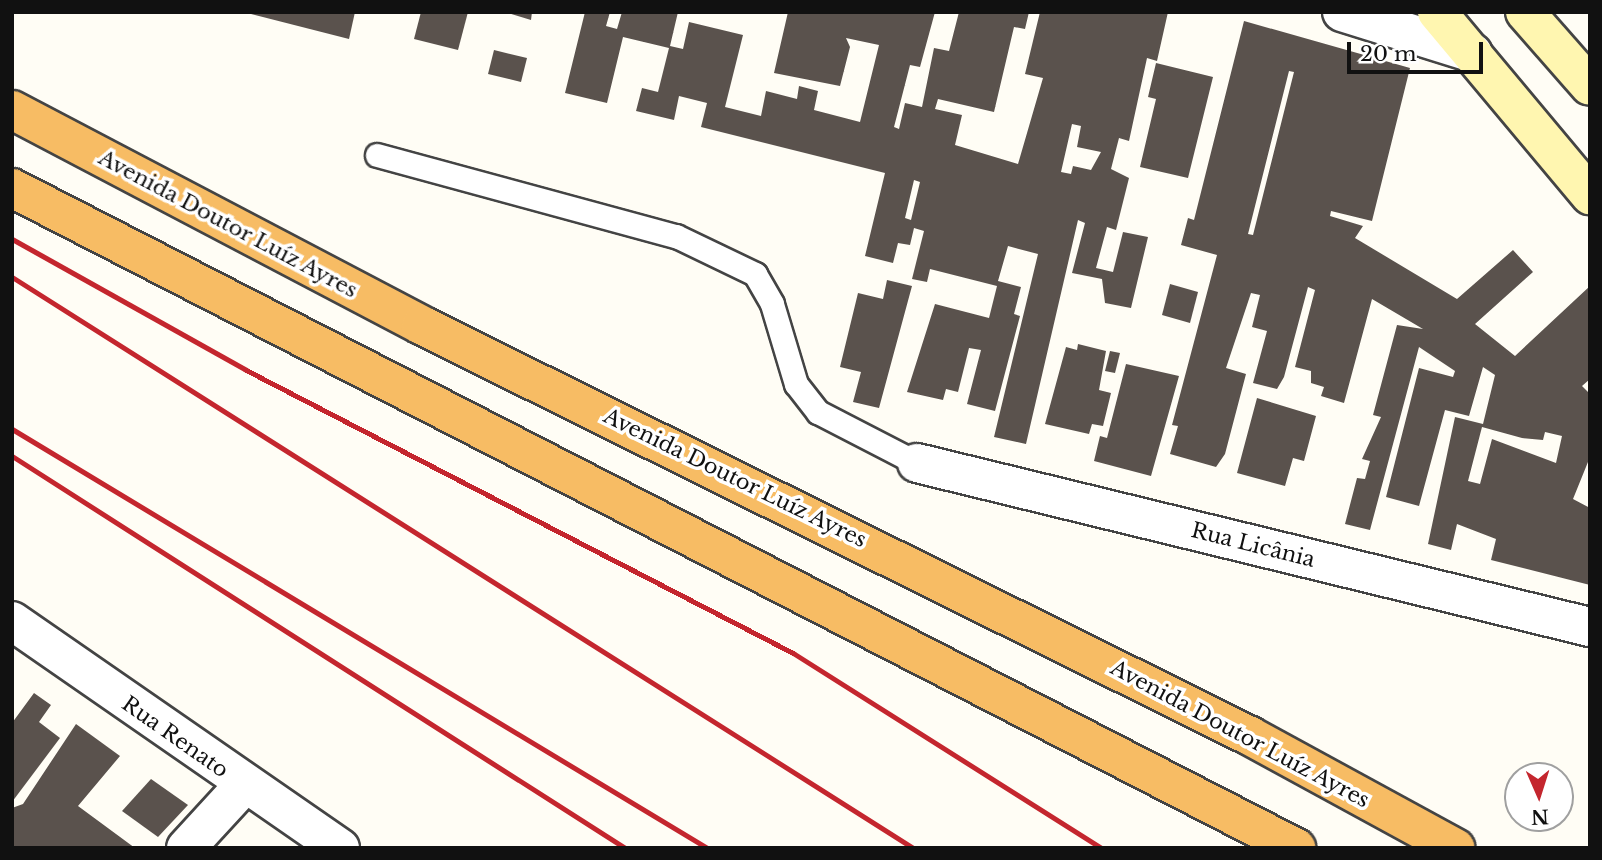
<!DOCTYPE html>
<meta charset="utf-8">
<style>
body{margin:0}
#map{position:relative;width:1602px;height:860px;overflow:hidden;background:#fffdf5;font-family:"Libre Baskerville",serif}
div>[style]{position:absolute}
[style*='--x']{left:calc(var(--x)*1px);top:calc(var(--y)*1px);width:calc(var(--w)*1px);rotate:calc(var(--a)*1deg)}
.building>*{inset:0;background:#5a524d}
.roads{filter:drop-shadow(2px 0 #444) drop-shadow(-2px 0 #444) drop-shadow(0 2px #444) drop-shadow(0 -2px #444)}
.service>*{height:23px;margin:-11.5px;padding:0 11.5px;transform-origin:11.5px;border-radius:11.5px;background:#fff}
.minor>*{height:38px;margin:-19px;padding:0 19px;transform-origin:19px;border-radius:19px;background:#fff}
.tertiary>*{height:38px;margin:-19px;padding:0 19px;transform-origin:19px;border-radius:19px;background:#fff}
.secondary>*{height:38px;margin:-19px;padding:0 19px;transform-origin:19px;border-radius:19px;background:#fff6b0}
.trunk>*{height:38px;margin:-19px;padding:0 19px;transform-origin:19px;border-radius:19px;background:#f7bc64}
.rail>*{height:5px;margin:-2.5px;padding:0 2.5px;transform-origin:2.5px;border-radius:2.5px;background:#c4262e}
span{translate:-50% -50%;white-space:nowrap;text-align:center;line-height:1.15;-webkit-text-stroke:7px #fff;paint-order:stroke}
.street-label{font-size:21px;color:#111}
.frame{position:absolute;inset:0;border:14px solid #111;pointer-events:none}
.north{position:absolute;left:1504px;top:762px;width:70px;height:70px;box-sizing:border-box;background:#fff;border:2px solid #a0a0a0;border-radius:50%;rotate:177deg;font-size:19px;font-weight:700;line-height:28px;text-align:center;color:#111}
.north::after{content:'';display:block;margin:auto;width:24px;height:32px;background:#c4262e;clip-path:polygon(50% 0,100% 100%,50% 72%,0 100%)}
.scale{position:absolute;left:1347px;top:42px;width:136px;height:32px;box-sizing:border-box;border:4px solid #111;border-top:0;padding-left:9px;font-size:21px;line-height:24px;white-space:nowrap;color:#111;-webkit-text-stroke:5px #fff;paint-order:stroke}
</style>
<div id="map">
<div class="building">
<i style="clip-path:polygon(243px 12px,355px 12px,349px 39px)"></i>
<i style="clip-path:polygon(421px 12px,468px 12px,458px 50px,414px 39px)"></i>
<i style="clip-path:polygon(505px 12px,532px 12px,531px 20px)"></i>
<i style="clip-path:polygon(evenodd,585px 12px,610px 12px,606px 26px,617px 29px,622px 12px,678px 12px,670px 46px,683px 49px,689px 22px,743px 35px,725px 107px,761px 116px,766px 91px,797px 99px,799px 86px,818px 91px,814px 110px,860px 122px,879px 45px,846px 38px,850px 47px,840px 86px,774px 73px,788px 12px,935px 12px,920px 67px,910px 65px,894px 127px,899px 129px,905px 103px,922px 107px,934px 48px,949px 51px,959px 12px,1029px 12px,1025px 29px,1014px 27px,994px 112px,938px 99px,935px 109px,962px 115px,955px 145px,1018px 164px,1043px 78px,1025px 74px,1040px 12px,1168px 12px,1157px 61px,1147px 58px,1129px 141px,1119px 138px,1111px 169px,1129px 178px,1116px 230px,1107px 227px,1096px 268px,1113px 272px,1123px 232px,1148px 237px,1131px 308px,1105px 303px,1102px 279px,1072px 273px,1085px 223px,1078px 220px,1026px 444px,994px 437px,1038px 254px,1008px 246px,998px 281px,1021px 287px,1014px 314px,1020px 316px,995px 411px,967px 404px,981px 350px,969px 348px,958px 392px,946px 389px,943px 400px,907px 392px,935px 304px,989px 318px,997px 286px,930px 269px,927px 282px,912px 279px,924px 231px,914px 228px,910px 245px,898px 243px,893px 263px,865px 256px,885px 173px,701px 127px,707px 103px,679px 96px,674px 120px,636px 111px,642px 88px,658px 92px,669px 48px,623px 37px,607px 103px,565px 93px,585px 12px,1072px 124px,1081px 126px,1077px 147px,1101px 152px,1091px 170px,1073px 166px,1071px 174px,1061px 172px,1072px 124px,585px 12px,914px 180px,920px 182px,911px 220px,905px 218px,914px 180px)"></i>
<i style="clip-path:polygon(evenodd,1244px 21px,1410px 68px,1372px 221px,1331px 211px,1330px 216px,1363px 226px,1355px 238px,1457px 299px,1513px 250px,1533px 272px,1475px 324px,1515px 356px,1590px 286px,1590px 379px,1582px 386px,1590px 394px,1590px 457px,1573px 499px,1590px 508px,1590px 585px,1491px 560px,1496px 539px,1457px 524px,1451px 550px,1428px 544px,1455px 417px,1483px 424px,1495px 375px,1483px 367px,1469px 416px,1445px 410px,1419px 506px,1386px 497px,1419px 368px,1453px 377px,1455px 371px,1419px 347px,1370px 530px,1345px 524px,1357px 478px,1365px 479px,1370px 461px,1362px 459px,1381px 417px,1373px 415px,1397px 325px,1423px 329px,1372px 299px,1344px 403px,1321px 396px,1324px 387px,1311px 383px,1311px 371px,1295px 367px,1315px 290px,1308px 287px,1284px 377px,1277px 389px,1253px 383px,1267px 331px,1252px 327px,1260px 295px,1251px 293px,1226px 368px,1246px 374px,1225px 454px,1216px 467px,1170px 454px,1178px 426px,1172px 425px,1217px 255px,1181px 245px,1188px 218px,1194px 220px,1244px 21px,1289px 71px,1294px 72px,1253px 235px,1248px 234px,1289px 71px,1244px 21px,1482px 427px,1522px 438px,1543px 440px,1545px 432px,1562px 436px,1556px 463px,1492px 439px,1480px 484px,1468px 481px,1482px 427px)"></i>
<i style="clip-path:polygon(494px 50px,527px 58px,521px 82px,488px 74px)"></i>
<i style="clip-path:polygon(1156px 63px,1213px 77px,1188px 178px,1140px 167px,1156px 99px,1148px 97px)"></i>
<i style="clip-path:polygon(887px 280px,912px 286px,879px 408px,853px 402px,861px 372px,840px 367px,858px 293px,883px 299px)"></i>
<i style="clip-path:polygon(1170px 284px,1198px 292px,1190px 323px,1162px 315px)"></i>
<i style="clip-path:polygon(1078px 344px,1106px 351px,1099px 390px,1111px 393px,1103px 426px,1092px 424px,1089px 434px,1045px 424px,1066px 347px,1077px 350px)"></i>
<i style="clip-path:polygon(1110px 351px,1120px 353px,1115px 373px,1105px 371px)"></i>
<i style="clip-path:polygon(1126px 364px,1179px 376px,1151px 476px,1094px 461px,1100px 436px,1107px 438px)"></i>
<i style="clip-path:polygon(1257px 398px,1316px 416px,1304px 461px,1293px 458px,1285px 486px,1237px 473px)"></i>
<i style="clip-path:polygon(34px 693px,51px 705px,39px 722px,60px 738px,12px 802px,12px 723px)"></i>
<i style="clip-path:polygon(76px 724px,120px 756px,78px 806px,135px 848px,12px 848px,12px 808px,23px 804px)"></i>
<i style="clip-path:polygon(151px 779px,188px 805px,158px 837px,122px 811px)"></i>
</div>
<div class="roads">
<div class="service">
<i style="--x:377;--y:155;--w:310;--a:15.2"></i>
<i style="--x:676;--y:236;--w:88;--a:25.7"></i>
<i style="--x:755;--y:274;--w:34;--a:60"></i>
<i style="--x:772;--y:304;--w:84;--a:73.3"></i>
<i style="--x:796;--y:384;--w:36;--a:52"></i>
<i style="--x:818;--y:412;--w:111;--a:27.3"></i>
</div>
<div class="minor">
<i style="--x:1342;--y:12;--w:137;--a:17.4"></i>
<i style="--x:917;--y:463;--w:693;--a:13.7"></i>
<i style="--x:186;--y:848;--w:86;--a:-47.4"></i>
</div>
<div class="tertiary">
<i style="--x:12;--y:621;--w:399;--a:34.7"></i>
</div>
<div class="secondary">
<i style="--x:1437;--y:12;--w:239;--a:50.1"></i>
<i style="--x:1525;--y:12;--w:98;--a:48.7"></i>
</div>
<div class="trunk">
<i style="--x:12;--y:110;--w:462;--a:27.7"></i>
<i style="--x:421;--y:325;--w:925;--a:26.37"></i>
<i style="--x:1250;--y:736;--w:234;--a:28.6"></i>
<i style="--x:12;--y:188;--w:1444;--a:27.2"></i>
</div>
</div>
<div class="rail">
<i style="--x:12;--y:239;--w:268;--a:29.2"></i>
<i style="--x:246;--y:370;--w:616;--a:27.36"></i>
<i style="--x:793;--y:653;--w:365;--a:32.3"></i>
<i style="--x:12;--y:277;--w:1067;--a:32.36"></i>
<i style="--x:12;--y:429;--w:812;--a:31.08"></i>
<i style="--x:12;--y:456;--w:728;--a:32.6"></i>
</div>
<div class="street-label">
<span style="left:228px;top:224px;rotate:28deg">Avenida Doutor Luíz Ayres</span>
<span style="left:735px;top:478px;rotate:26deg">Avenida Doutor Luíz Ayres</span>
<span style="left:1253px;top:545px;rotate:14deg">Rua Licânia</span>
<span style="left:1240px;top:734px;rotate:28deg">Avenida Doutor Luíz Ayres</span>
<span style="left:175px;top:737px;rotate:35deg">Rua Renato</span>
</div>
<div class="frame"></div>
<div class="north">N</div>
<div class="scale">20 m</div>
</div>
